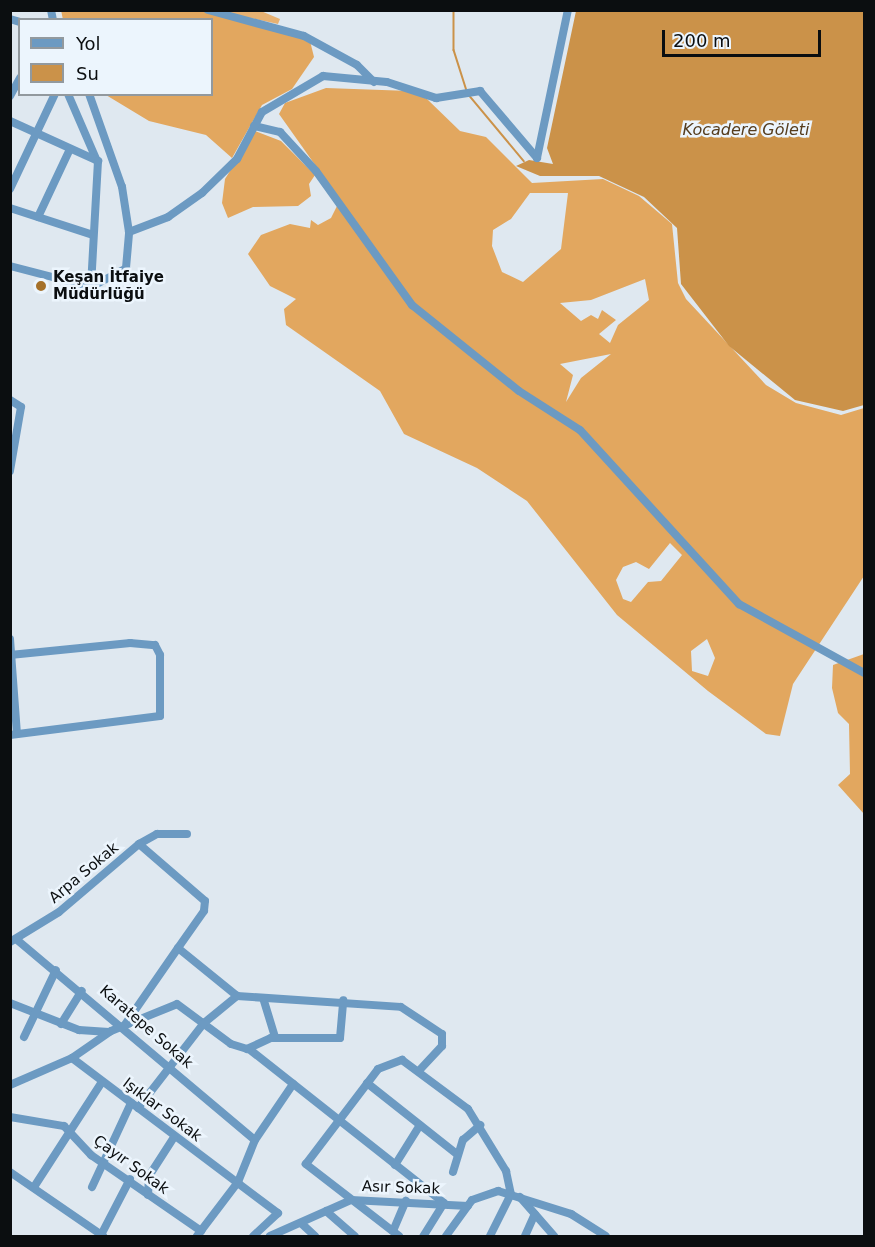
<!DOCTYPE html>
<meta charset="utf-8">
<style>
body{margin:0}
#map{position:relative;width:875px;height:1247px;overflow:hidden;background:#dfe8f0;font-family:"DejaVu Sans",sans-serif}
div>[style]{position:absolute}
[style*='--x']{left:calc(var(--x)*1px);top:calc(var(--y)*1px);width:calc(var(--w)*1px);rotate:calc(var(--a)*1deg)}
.green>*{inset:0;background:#e6b172}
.forest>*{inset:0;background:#e2a75f}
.water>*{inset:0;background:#cb9249}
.stream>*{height:1.5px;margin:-0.75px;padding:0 0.75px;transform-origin:0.75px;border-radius:0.75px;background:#cb9249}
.minor>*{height:8px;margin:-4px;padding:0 4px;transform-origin:4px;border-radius:4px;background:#6c9ac2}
.dots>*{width:16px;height:16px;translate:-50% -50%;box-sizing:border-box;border:3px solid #ecf5fd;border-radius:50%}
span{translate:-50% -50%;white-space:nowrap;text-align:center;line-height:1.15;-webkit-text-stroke:5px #ecf5fd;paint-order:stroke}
.poi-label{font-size:15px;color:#0b0e10;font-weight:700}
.left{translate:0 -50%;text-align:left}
.street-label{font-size:15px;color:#0b0e10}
.water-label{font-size:16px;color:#563d1e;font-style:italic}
.frame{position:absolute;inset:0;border:12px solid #0b0e10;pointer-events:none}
.legend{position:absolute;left:18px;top:18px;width:195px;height:78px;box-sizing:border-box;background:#ecf5fd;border:2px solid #92999e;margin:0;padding:8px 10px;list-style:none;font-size:18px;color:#0b0e10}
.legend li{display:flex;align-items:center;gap:12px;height:30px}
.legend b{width:30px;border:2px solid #92999e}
.scale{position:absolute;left:662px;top:30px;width:159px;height:27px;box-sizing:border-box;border:3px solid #0b0e10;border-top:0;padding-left:8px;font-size:18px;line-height:21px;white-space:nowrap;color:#0b0e10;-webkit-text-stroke:4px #ecf5fd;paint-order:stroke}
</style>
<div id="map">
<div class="green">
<i style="clip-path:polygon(218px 11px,261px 11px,280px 19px,278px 24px)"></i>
</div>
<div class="forest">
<i style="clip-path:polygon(61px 10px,201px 11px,310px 41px,314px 57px,292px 89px,262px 105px,232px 158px,206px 135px,149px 121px,106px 95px,212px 94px,212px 20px,63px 20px)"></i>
<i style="clip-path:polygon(evenodd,326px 88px,410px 91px,427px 99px,460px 131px,486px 137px,532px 183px,603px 179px,639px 196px,672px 224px,678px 283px,686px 299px,766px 385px,796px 403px,841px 415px,864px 408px,864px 576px,793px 684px,780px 736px,766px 734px,708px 691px,617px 615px,527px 501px,477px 468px,404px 434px,380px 391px,286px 325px,284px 309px,296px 299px,270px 286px,248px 254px,261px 235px,290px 224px,310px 228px,311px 220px,318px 225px,331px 218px,340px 200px,279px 114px,285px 103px,326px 88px,530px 193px,568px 193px,561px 249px,523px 282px,502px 272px,492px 246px,493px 230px,511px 219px,530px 193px,326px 88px,645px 279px,649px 300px,618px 325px,610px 343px,599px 334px,616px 320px,602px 310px,598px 319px,591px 315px,581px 321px,560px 303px,591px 300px,645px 279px,326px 88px,611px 354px,581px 378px,566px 402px,573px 375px,560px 364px,611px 354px,326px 88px,670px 543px,682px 555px,661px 581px,648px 582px,631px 602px,623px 599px,616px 580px,623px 567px,636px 562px,649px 569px,670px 543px,326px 88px,707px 639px,715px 658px,708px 676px,692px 671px,691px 651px,707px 639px)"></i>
<i style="clip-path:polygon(255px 131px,281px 141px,315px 175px,309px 184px,311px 196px,298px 206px,253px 207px,228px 218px,222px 203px,225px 179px)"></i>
<i style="clip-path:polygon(864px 654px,864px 814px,838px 785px,850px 774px,849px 724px,838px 713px,832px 688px,833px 665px)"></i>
</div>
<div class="water">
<i style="clip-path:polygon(576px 11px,864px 11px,864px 405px,843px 411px,795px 400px,729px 346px,681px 284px,677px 228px,644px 197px,599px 176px,540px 176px,516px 166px,529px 160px,553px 164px,547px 148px)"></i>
</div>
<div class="stream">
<i style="--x:454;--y:10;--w:40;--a:90"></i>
<i style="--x:454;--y:50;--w:43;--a:72.4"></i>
<i style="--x:469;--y:95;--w:86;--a:50.2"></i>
</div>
<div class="minor">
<i style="--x:51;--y:10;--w:10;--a:79"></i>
<i style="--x:208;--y:10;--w:99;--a:15.2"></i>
<i style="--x:304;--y:36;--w:60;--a:28.7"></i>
<i style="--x:357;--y:65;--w:24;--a:45"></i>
<i style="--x:10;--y:19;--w:10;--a:17"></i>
<i style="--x:68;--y:94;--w:73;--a:66.6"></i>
<i style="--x:10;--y:96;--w:21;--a:-61"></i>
<i style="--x:10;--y:121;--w:97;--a:24.4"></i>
<i style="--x:98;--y:161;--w:126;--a:93.2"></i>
<i style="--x:254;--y:126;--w:27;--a:13"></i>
<i style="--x:280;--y:132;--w:53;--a:47.3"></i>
<i style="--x:316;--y:171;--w:165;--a:54.4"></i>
<i style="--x:412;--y:305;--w:137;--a:38.8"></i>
<i style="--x:519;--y:391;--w:72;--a:32.6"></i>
<i style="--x:580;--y:430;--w:236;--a:47.6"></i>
<i style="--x:739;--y:604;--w:143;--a:28.9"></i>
<i style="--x:10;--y:189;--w:105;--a:-64.7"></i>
<i style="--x:10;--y:208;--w:87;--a:18"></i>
<i style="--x:38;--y:217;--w:75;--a:-64.8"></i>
<i style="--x:129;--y:232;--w:42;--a:-21"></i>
<i style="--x:168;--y:217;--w:42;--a:-35.2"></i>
<i style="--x:202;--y:193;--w:49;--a:-44.2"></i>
<i style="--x:237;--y:159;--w:53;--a:-62"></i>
<i style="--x:262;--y:112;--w:71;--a:-30.5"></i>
<i style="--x:323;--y:76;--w:64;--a:5.4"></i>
<i style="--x:387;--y:82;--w:52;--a:18.1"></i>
<i style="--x:436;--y:98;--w:45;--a:-9"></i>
<i style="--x:480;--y:91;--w:88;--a:49.6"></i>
<i style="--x:537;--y:158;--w:151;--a:-78.2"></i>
<i style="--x:10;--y:266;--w:84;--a:14.5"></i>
<i style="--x:91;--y:287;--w:40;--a:-28"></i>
<i style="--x:126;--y:268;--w:36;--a:-85"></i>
<i style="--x:129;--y:232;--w:46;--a:-98.8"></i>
<i style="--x:122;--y:187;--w:99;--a:-109.5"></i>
<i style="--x:10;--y:400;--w:13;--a:32"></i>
<i style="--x:21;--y:407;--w:65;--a:99.8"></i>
<i style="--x:10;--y:639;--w:95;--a:85.8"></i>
<i style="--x:10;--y:655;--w:121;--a:-5.7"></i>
<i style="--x:130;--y:643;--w:25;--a:5"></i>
<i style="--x:155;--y:645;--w:11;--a:63"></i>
<i style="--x:160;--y:655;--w:61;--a:90"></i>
<i style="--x:160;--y:716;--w:151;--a:172.8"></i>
<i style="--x:139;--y:844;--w:21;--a:-29"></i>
<i style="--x:157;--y:834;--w:30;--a:0"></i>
<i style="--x:16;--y:939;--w:312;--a:40.1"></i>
<i style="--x:10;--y:942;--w:57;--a:-31.5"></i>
<i style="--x:59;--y:912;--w:105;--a:-40.4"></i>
<i style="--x:139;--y:844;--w:87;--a:40.8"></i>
<i style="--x:205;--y:901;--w:10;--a:96"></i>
<i style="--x:204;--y:911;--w:45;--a:125.1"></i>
<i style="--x:178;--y:948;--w:76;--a:39.1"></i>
<i style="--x:264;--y:1001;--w:38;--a:73"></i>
<i style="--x:10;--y:1003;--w:74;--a:21.4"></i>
<i style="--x:79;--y:1030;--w:30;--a:4"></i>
<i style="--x:61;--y:1024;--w:39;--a:-58"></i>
<i style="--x:124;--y:1026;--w:95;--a:-55.3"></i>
<i style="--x:24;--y:1037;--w:74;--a:-64.5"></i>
<i style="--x:249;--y:1049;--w:248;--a:38.3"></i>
<i style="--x:444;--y:1203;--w:39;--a:122"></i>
<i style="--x:72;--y:1058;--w:258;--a:37"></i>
<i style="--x:278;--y:1213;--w:34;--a:137"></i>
<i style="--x:367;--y:1083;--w:115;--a:38.3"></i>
<i style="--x:10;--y:1085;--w:68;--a:-23.5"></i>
<i style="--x:72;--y:1058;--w:47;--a:-34.7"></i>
<i style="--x:111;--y:1031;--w:71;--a:-22.2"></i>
<i style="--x:177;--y:1004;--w:67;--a:36.5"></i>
<i style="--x:231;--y:1044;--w:17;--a:17"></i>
<i style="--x:247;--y:1049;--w:26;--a:-25"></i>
<i style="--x:271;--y:1038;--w:69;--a:0"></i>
<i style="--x:340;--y:1038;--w:38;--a:-85"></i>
<i style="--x:138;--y:1108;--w:108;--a:-52.2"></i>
<i style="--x:204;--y:1023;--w:43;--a:-39.3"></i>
<i style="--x:237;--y:996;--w:164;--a:3.8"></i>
<i style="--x:401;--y:1007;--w:49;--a:33.4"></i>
<i style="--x:442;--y:1034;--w:12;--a:90"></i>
<i style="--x:442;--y:1046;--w:34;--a:133"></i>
<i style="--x:10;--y:1117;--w:55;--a:9.5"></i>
<i style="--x:64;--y:1126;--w:40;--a:47"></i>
<i style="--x:91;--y:1155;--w:134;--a:34.6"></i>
<i style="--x:395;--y:1165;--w:47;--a:-58"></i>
<i style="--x:10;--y:1172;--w:113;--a:34.5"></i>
<i style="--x:453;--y:1172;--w:34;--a:-73"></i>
<i style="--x:463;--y:1140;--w:23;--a:-41"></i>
<i style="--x:34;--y:1187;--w:125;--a:-57.1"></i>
<i style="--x:92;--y:1187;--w:93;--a:-65.1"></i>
<i style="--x:148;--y:1195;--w:19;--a:-87"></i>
<i style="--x:149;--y:1176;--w:46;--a:-57.3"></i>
<i style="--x:520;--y:1197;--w:52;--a:48.9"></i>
<i style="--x:326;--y:1211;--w:38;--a:41"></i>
<i style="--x:302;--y:1224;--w:18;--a:43"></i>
<i style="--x:393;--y:1231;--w:33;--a:-67"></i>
<i style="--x:101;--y:1235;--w:63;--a:-62.6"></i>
<i style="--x:197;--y:1236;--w:68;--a:-52.8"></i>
<i style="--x:238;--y:1182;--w:45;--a:-68"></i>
<i style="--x:255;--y:1140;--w:68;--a:-55.8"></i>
<i style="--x:270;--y:1236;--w:89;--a:-24"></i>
<i style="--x:351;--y:1200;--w:117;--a:2.9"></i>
<i style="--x:399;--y:1236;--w:118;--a:-142.3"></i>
<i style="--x:306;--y:1164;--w:119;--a:-52.8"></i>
<i style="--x:378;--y:1069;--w:26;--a:-21"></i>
<i style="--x:402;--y:1060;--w:82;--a:36.6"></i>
<i style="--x:468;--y:1109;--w:73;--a:58.5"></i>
<i style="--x:506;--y:1171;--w:24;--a:78"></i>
<i style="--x:511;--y:1194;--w:47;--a:116.6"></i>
<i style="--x:446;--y:1236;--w:44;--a:-54.2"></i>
<i style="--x:472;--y:1200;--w:28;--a:-19"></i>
<i style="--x:498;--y:1191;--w:77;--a:17.5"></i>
<i style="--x:571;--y:1214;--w:41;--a:32.2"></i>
<i style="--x:525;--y:1236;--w:24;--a:-66"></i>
</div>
<div class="dots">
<i style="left:41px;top:286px;background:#a5712a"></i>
</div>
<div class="poi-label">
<span class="left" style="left:53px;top:286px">Keşan İtfaiye<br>Müdürlüğü</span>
</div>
<div class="street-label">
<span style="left:84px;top:873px;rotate:-40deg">Arpa Sokak</span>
<span style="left:146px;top:1027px;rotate:41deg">Karatepe Sokak</span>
<span style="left:162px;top:1110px;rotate:37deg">Işıklar Sokak</span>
<span style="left:131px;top:1165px;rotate:36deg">Çayır Sokak</span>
<span style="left:401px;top:1188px;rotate:2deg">Asır Sokak</span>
</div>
<div class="water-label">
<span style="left:746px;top:130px">Kocadere Göleti</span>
</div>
<div class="frame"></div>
<ul class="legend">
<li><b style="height:8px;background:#6c9ac2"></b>Yol</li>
<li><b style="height:16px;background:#cb9249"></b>Su</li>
</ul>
<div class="scale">200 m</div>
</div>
